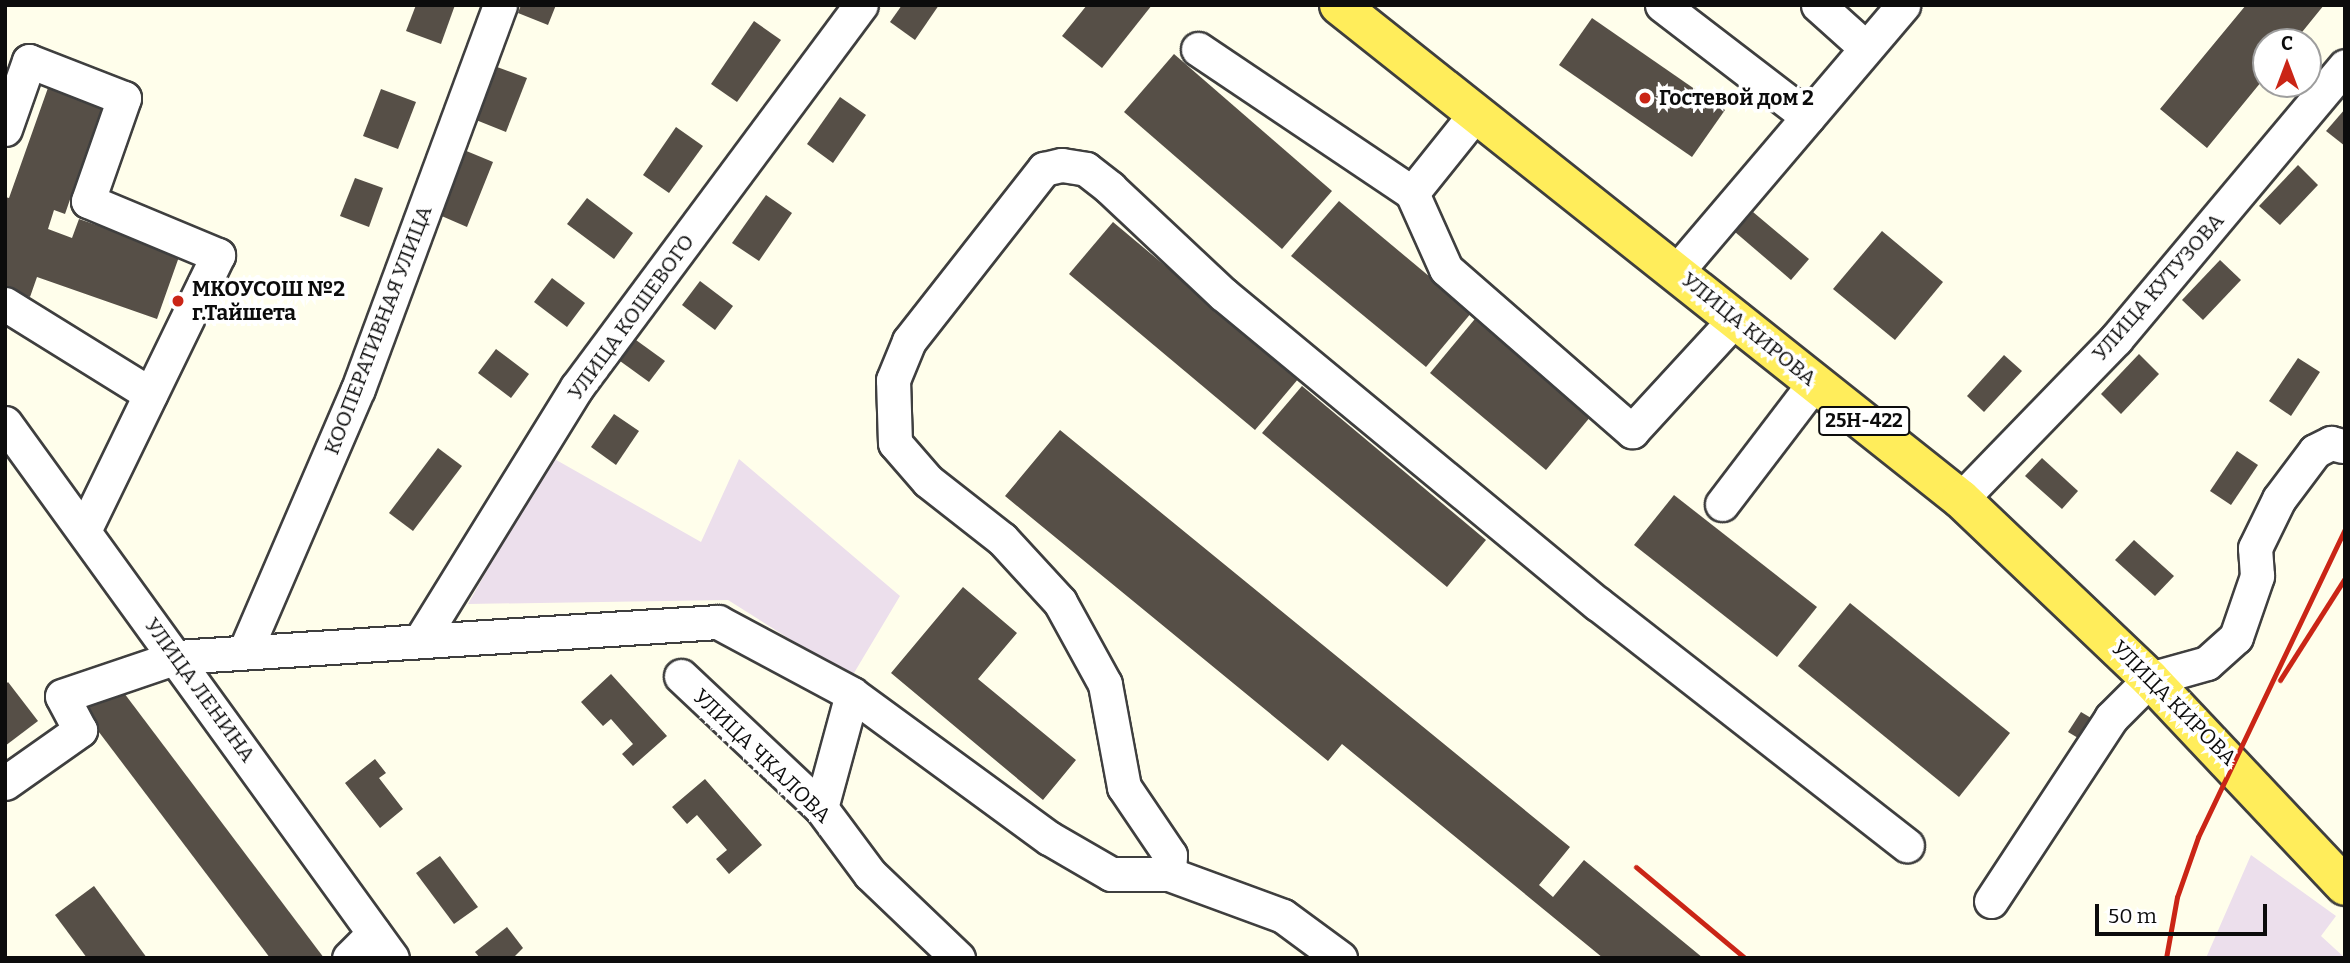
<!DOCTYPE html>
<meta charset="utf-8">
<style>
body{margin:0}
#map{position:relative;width:2350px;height:963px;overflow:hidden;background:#fffeeb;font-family:Bitter,serif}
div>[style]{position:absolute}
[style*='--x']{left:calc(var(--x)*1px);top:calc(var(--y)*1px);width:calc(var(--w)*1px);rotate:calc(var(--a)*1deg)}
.industrial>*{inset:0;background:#ecdfec}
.building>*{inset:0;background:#564f47}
.roads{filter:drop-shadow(2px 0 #3f3f3f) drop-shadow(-2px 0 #3f3f3f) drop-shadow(0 2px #3f3f3f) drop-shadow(0 -2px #3f3f3f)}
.minor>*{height:33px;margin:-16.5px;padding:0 16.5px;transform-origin:16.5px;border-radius:16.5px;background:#fff}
.major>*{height:38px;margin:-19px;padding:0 19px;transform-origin:19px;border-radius:19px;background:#ffed5b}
.rail>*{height:5px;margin:-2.5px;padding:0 2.5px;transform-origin:2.5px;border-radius:2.5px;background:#ca2516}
.dots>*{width:19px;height:19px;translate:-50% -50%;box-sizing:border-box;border:4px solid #fff;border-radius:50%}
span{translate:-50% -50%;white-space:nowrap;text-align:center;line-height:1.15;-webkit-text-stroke:7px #fff;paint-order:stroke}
.shield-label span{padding:2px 5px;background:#fff;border:2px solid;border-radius:5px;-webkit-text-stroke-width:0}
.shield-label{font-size:19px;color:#0c0c0c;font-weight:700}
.poi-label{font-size:21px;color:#0c0c0c;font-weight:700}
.left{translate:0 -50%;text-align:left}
.street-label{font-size:21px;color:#0c0c0c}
.frame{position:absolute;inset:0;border:7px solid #0c0c0c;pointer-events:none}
.north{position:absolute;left:2252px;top:28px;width:70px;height:70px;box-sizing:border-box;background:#fff;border:2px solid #9e9e9e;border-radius:50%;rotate:0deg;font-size:19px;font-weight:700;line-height:28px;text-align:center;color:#0c0c0c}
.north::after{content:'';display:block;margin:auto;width:24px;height:32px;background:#ca2516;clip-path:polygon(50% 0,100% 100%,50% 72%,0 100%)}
.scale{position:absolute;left:2095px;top:904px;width:172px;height:32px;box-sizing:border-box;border:4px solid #0c0c0c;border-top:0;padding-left:9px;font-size:21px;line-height:24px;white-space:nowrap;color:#0c0c0c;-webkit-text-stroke:5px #fff;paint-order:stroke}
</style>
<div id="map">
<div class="industrial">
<i style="clip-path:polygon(551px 457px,701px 542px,739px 459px,900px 596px,851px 678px,728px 600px,468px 604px)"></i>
<i style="clip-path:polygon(2251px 855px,2336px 916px,2321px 936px,2345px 958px,2206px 958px)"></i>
</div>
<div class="building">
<i style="clip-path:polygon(416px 5px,455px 5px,441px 44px,406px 31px)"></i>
<i style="clip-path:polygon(521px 5px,556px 5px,548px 25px,518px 13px)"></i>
<i style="clip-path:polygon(902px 5px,939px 5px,915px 40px,890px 22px)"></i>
<i style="clip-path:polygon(1087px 5px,1152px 5px,1102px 68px,1062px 36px)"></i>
<i style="clip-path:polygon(2246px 5px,2324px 5px,2294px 42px,2266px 42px,2266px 76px,2207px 148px,2160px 109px)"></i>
<i style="clip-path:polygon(1592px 18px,1725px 110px,1692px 157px,1559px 65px)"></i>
<i style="clip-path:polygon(754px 21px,781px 40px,737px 102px,711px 84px)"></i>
<i style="clip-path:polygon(1174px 54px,1332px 191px,1282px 249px,1124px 112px)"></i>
<i style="clip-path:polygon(497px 67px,527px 78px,506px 132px,476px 120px)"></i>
<i style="clip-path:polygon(49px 85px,103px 104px,65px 214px,54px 210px,48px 229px,72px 238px,79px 219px,180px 254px,157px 319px,37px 277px,30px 297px,5px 288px,5px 197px,9px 198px)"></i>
<i style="clip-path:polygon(381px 89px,416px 102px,398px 149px,363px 136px)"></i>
<i style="clip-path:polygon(840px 97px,866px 115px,833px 163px,807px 144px)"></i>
<i style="clip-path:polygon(2345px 109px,2345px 146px,2326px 131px)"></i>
<i style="clip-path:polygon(676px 127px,703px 146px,669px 193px,643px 175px)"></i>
<i style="clip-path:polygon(464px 150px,493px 162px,467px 227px,437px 214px)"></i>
<i style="clip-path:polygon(2298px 165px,2318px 185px,2280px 225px,2259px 206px)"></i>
<i style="clip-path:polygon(355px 178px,383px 188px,369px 227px,340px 216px)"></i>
<i style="clip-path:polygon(766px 195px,792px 213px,759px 261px,732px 243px)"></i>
<i style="clip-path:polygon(587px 198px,633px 233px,614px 259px,567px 224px)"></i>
<i style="clip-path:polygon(1339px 201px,1472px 312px,1426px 367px,1291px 256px)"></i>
<i style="clip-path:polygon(1753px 212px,1809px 259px,1791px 280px,1735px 232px)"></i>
<i style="clip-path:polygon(1113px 222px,1299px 378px,1255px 430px,1069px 274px)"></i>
<i style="clip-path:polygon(1882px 231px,1943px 282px,1895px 340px,1833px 289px)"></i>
<i style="clip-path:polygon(2220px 260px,2241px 280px,2203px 320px,2182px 300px)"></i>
<i style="clip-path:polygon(552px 278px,585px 303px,567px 327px,534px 302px)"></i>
<i style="clip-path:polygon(700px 281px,733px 306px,715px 330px,682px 305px)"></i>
<i style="clip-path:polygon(1479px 314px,1596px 410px,1546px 470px,1430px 373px)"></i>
<i style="clip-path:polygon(636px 340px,665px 361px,649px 382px,620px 361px)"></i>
<i style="clip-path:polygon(496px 349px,529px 374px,511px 398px,478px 373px)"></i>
<i style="clip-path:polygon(2139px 354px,2159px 374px,2121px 414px,2101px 394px)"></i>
<i style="clip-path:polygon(2004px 355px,2022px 371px,1984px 412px,1967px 396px)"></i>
<i style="clip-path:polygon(2298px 358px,2320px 372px,2291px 416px,2269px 401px)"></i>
<i style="clip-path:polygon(1302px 386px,1486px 540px,1447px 587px,1262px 433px)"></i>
<i style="clip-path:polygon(614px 414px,639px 431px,616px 465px,591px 447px)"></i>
<i style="clip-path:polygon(1060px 430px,1570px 847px,1539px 885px,1553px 897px,1584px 860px,1703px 958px,1603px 958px,1342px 744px,1328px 761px,1005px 496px)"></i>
<i style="clip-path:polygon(438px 448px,462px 466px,413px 531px,389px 513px)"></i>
<i style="clip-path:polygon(2237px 451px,2258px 465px,2231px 505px,2210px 491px)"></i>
<i style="clip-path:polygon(2042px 458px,2078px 491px,2062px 509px,2025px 476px)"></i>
<i style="clip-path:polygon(1674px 495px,1817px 607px,1777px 657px,1634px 545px)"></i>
<i style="clip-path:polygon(2134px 540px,2174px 576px,2155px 596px,2115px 560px)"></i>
<i style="clip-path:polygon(963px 587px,1017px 633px,978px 679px,1076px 760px,1043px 800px,891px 673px)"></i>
<i style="clip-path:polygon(1850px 603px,2010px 733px,1959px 797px,1798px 666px)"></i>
<i style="clip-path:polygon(611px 674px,667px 736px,633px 766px,622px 754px,633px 744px,611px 719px,603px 726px,581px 702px)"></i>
<i style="clip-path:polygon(8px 682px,38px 721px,5px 746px,5px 685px)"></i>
<i style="clip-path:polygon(118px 685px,324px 958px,270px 958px,83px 711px)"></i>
<i style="clip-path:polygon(2081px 712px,2103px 725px,2090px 745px,2068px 732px)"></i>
<i style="clip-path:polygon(375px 759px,386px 773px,379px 778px,403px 809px,380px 828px,345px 783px)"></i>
<i style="clip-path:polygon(705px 779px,762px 845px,729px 874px,716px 859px,727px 850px,697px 815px,687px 824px,672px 807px)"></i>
<i style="clip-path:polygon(440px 856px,478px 907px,454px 924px,416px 873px)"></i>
<i style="clip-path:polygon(94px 886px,147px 958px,87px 958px,55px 915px)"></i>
<i style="clip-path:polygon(507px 927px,523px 948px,513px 958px,480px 958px,475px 952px)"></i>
</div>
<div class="roads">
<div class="minor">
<i style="--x:1662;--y:5;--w:184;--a:37.5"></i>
<i style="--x:1818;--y:5;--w:64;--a:41.9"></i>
<i style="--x:1198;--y:49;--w:258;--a:33.9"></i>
<i style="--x:1412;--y:193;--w:83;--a:65.9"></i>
<i style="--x:1446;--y:269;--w:247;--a:41.1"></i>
<i style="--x:1632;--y:431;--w:154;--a:-47.4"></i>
<i style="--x:5;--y:129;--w:72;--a:-70.6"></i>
<i style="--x:29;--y:61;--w:102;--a:21.3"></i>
<i style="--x:124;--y:98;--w:109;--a:109.3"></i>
<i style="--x:88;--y:201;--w:141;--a:22.6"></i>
<i style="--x:218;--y:255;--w:307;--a:115.9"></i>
<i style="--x:1412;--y:193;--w:102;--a:-51.3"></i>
<i style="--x:1677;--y:271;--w:349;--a:-49.6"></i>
<i style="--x:5;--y:304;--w:171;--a:31.8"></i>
<i style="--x:5;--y:423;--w:660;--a:54.12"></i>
<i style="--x:1961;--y:499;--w:223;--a:-45.9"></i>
<i style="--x:2116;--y:339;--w:356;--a:-50"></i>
<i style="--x:1722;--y:504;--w:153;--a:-52.7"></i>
<i style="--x:420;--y:641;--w:299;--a:-58.3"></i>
<i style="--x:577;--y:387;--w:476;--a:-53.4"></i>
<i style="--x:245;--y:651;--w:285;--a:-66.7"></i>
<i style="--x:358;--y:389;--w:409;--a:-69.7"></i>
<i style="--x:681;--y:676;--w:192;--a:43.3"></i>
<i style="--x:821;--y:808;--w:82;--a:53.4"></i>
<i style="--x:870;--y:874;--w:122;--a:43.7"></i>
<i style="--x:5;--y:783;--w:92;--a:-35.2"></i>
<i style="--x:80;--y:730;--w:38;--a:-118"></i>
<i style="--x:62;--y:696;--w:121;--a:-18.7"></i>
<i style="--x:177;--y:657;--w:542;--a:-3.7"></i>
<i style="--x:718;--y:622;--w:152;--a:28.2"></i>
<i style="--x:852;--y:694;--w:244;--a:36.2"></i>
<i style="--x:1049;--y:838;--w:72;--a:30.1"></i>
<i style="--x:1111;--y:874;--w:58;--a:0"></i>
<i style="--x:1169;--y:874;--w:19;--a:-87"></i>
<i style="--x:1170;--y:855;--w:82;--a:-124.1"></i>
<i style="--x:1124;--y:787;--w:105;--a:-100.5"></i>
<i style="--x:1105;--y:684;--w:94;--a:-118.8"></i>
<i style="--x:1060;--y:602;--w:86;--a:-132.6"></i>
<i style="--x:1002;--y:539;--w:94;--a:-141.9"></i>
<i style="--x:928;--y:481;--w:50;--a:-131"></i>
<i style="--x:895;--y:443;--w:63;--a:-91.8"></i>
<i style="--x:893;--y:380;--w:42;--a:-67.7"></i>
<i style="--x:909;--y:341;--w:219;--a:-51.9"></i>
<i style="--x:1044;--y:169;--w:18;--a:-13"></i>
<i style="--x:1062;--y:165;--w:24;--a:9"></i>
<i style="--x:1086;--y:169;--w:31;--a:38"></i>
<i style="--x:1110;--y:188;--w:155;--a:43.2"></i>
<i style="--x:1223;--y:294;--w:487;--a:39.6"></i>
<i style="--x:1598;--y:604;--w:392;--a:38"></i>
<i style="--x:821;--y:808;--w:118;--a:-74.8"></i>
<i style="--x:1169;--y:874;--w:121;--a:20.2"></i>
<i style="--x:1283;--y:916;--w:71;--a:36.4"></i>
<i style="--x:1991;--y:901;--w:219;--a:-56.7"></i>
<i style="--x:2111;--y:718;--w:55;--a:-45"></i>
<i style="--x:2150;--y:679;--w:59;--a:-15.7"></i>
<i style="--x:2207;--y:663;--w:39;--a:-42"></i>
<i style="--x:2236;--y:637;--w:65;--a:-71"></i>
<i style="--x:2257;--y:576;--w:28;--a:-94"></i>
<i style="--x:2255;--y:548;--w:55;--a:-63.9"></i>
<i style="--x:2279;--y:499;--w:60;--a:-53.1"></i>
<i style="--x:2315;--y:451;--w:18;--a:-27"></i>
<i style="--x:2331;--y:443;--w:12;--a:14"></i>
<i style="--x:349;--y:958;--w:35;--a:-45"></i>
</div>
<div class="major">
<i style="--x:1339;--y:5;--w:794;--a:38.46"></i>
<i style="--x:1961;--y:499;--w:261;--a:43.6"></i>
<i style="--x:2150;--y:679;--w:284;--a:46.7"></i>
</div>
</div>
<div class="rail">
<i style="--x:2280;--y:680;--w:121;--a:-57.5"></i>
<i style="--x:1636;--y:867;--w:142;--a:39.9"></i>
<i style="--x:2166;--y:958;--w:62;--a:-79.8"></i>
<i style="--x:2177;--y:897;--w:64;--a:-70.7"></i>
<i style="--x:2198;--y:837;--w:341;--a:-64.5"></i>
</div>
<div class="dots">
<i style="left:1645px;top:98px;background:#ca2516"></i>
<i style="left:178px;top:301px;background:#ca2516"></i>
</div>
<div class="shield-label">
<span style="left:1864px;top:421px">25Н-422</span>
</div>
<div class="poi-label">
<span class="left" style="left:1659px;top:98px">Гостевой дом 2</span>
<span class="left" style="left:192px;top:301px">МКОУСОШ №2<br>г.Тайшета</span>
</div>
<div class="street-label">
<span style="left:2158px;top:287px;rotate:-49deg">УЛИЦА КУТУЗОВА</span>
<span style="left:631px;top:317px;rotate:-54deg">УЛИЦА КОШЕВОГО</span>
<span style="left:1749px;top:329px;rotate:39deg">УЛИЦА КИРОВА</span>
<span style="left:378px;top:330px;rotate:-69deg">КООПЕРАТИВНАЯ УЛИЦА</span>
<span style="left:200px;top:690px;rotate:54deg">УЛИЦА ЛЕНИНА</span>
<span style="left:2174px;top:703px;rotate:45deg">УЛИЦА КИРОВА</span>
<span style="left:762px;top:756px;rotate:44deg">УЛИЦА ЧКАЛОВА</span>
</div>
<div class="frame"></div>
<div class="north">С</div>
<div class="scale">50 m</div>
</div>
